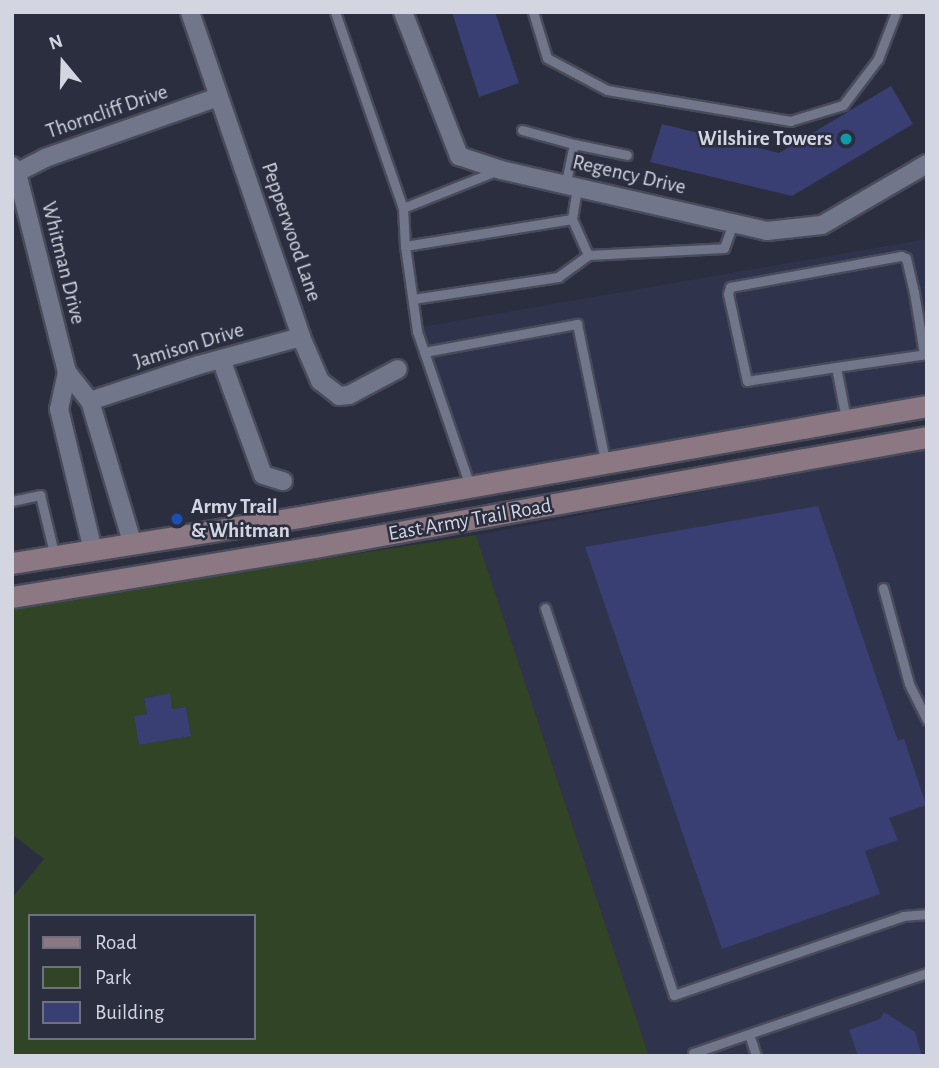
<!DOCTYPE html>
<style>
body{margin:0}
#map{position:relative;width:939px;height:1068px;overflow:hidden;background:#2b2e3f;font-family:"Alegreya Sans",sans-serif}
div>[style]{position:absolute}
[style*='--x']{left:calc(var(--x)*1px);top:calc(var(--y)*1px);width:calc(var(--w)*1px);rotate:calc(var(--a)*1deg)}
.built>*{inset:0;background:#2f334b}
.green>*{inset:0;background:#324426}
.building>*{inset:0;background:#393f73}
.roads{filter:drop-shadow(2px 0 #494b5a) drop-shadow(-2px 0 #494b5a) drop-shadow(0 2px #494b5a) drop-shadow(0 -2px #494b5a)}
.lane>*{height:9px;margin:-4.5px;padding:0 4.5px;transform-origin:4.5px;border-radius:4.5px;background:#72768a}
.street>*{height:18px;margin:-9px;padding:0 9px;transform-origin:9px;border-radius:9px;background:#72768a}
.secondary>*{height:21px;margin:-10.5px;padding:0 10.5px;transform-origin:10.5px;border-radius:10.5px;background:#8c7882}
.dots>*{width:19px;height:19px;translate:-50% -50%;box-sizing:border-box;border:4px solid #2b2e3f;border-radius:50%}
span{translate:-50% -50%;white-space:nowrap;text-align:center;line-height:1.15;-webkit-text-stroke:5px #2b2e3f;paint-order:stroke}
.street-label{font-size:21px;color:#d3d5e1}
.poi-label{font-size:21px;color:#d3d5e1;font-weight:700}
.right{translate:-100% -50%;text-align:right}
.left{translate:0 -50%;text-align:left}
.frame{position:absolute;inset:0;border:14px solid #d3d5e1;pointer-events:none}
.legend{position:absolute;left:28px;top:914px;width:228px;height:126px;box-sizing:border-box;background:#2b2e3f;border:2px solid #6e7180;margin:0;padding:9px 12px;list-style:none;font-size:21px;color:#d3d5e1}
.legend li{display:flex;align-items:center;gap:14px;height:35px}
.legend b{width:35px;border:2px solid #6e7180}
.north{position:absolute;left:28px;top:28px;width:70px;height:70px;-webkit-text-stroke:5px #2b2e3f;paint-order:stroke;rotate:341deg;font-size:19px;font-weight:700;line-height:28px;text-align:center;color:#d3d5e1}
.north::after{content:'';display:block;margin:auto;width:24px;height:32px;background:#d3d5e1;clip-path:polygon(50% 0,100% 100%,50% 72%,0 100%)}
</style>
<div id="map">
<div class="built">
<i style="clip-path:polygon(927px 239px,927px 400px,476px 480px,420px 327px)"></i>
<i style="clip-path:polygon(927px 449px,927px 1056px,649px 1056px,476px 535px)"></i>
</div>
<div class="green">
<i style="clip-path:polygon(evenodd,476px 535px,649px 1056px,12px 1056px,12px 898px,44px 859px,12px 834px,12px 608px,476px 535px,169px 693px,172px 709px,186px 707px,191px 736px,139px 745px,134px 716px,147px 714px,144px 698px,169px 693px,476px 535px,30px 916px,254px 916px,254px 1038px,30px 1038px,30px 916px)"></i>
</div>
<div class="building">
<i style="clip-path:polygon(452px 12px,495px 12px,519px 83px,479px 97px)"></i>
<i style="clip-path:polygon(891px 86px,913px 124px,792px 196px,650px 162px,662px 124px,779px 153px)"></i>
<i style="clip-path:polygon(818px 506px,898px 741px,904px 739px,926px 805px,889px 818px,898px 840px,865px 851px,880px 894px,722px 949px,585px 547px)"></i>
<i style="clip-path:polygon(170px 693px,172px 709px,186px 707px,191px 736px,139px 745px,134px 716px,147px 714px,144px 698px)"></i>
<i style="clip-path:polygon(884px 1012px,915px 1032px,922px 1056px,858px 1056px,849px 1030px,880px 1019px)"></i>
</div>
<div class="roads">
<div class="lane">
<i style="--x:335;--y:12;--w:207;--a:70.9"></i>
<i style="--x:403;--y:208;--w:38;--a:87"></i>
<i style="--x:533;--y:12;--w:48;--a:73.1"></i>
<i style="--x:547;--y:58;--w:68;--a:28.1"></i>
<i style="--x:607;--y:90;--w:186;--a:9.6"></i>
<i style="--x:790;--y:121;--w:55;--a:-16.8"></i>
<i style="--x:843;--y:105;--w:58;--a:-52.7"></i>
<i style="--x:878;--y:59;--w:50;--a:-69"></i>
<i style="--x:522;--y:130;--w:54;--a:15.1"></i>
<i style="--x:574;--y:144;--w:40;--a:102"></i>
<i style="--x:574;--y:144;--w:54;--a:11.7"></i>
<i style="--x:403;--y:208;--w:100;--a:-21.7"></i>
<i style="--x:588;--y:255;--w:136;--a:-2.9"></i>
<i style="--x:724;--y:248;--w:27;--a:-70"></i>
<i style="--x:413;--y:299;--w:147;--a:-8.6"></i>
<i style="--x:558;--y:277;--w:37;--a:-36"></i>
<i style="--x:588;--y:255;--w:39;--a:-114"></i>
<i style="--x:424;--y:352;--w:156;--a:-10.4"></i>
<i style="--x:577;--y:324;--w:140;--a:78.4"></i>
<i style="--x:836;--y:367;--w:90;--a:171.1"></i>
<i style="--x:747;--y:381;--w:89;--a:-102.3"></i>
<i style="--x:728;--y:294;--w:7;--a:-74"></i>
<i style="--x:730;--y:287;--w:174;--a:-10.3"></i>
<i style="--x:901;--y:256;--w:5;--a:22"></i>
<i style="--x:906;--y:258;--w:35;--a:77"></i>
<i style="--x:914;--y:292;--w:63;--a:80.8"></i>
<i style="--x:846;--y:419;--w:53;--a:-100.9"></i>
<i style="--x:836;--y:367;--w:92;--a:-8.1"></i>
<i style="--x:470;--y:486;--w:164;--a:-108.9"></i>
<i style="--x:417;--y:331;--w:86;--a:-98"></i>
<i style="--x:405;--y:246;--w:169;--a:-9.2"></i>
<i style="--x:572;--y:219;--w:32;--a:-81"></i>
<i style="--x:12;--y:501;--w:29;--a:-12"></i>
<i style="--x:40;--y:495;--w:64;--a:76.4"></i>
<i style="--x:883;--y:588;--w:99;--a:74.8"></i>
<i style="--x:909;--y:684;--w:40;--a:63.4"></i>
<i style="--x:545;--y:608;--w:408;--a:71.6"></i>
<i style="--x:674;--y:995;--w:242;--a:-19"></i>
<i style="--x:903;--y:916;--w:24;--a:-5"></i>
<i style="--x:749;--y:1034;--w:23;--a:72"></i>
<i style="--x:694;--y:1056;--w:3;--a:-108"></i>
<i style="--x:693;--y:1053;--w:247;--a:-18.9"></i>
</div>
<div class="street">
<i style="--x:190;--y:12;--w:343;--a:71.1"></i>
<i style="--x:301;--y:337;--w:48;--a:66.6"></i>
<i style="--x:320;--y:381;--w:24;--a:38"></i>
<i style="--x:339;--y:396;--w:10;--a:-6"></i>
<i style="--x:349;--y:395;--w:55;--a:-28"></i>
<i style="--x:403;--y:12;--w:155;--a:68.7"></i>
<i style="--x:459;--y:156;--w:44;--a:18.4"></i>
<i style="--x:501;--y:170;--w:273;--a:12.9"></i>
<i style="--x:767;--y:231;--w:55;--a:-6.2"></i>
<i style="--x:822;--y:225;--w:121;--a:-30.2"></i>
<i style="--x:12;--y:166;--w:9;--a:54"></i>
<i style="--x:17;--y:173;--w:205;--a:75.9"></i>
<i style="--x:67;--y:372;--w:37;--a:52"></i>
<i style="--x:90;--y:401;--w:150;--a:73.4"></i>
<i style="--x:12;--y:175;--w:37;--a:-27"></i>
<i style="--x:45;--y:158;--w:183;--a:-19.4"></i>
<i style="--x:221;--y:359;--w:123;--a:70.1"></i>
<i style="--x:263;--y:475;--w:21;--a:17"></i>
<i style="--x:67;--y:372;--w:38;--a:102"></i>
<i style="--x:59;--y:409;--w:146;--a:76.5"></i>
<i style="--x:90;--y:401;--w:115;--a:-18.3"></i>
<i style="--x:199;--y:365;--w:106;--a:-15.4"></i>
</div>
<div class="secondary">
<i style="--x:12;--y:563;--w:297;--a:-9.1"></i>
<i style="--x:305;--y:516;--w:632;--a:-10.03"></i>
<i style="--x:12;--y:597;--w:307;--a:-9.4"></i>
<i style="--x:315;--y:547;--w:622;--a:-10.19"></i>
</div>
</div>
<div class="dots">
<i style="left:846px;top:139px;background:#0f9aa8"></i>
<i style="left:177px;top:519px;background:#1a4fb4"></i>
</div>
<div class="street-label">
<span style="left:107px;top:112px;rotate:-19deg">Thorncliff Drive</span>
<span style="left:629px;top:175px;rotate:13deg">Regency Drive</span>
<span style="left:291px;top:232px;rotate:71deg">Pepperwood Lane</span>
<span style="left:63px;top:263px;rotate:76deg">Whitman Drive</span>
<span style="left:189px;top:346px;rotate:-17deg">Jamison Drive</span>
<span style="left:470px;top:520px;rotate:-10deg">East Army Trail Road</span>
</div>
<div class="poi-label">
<span class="right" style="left:832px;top:139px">Wilshire Towers</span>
<span class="left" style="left:191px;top:519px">Army Trail<br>&amp; Whitman</span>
</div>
<div class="frame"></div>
<ul class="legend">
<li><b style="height:9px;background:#8c7882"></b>Road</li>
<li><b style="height:19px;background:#324426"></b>Park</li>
<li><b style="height:19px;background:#393f73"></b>Building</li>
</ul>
<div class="north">N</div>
</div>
